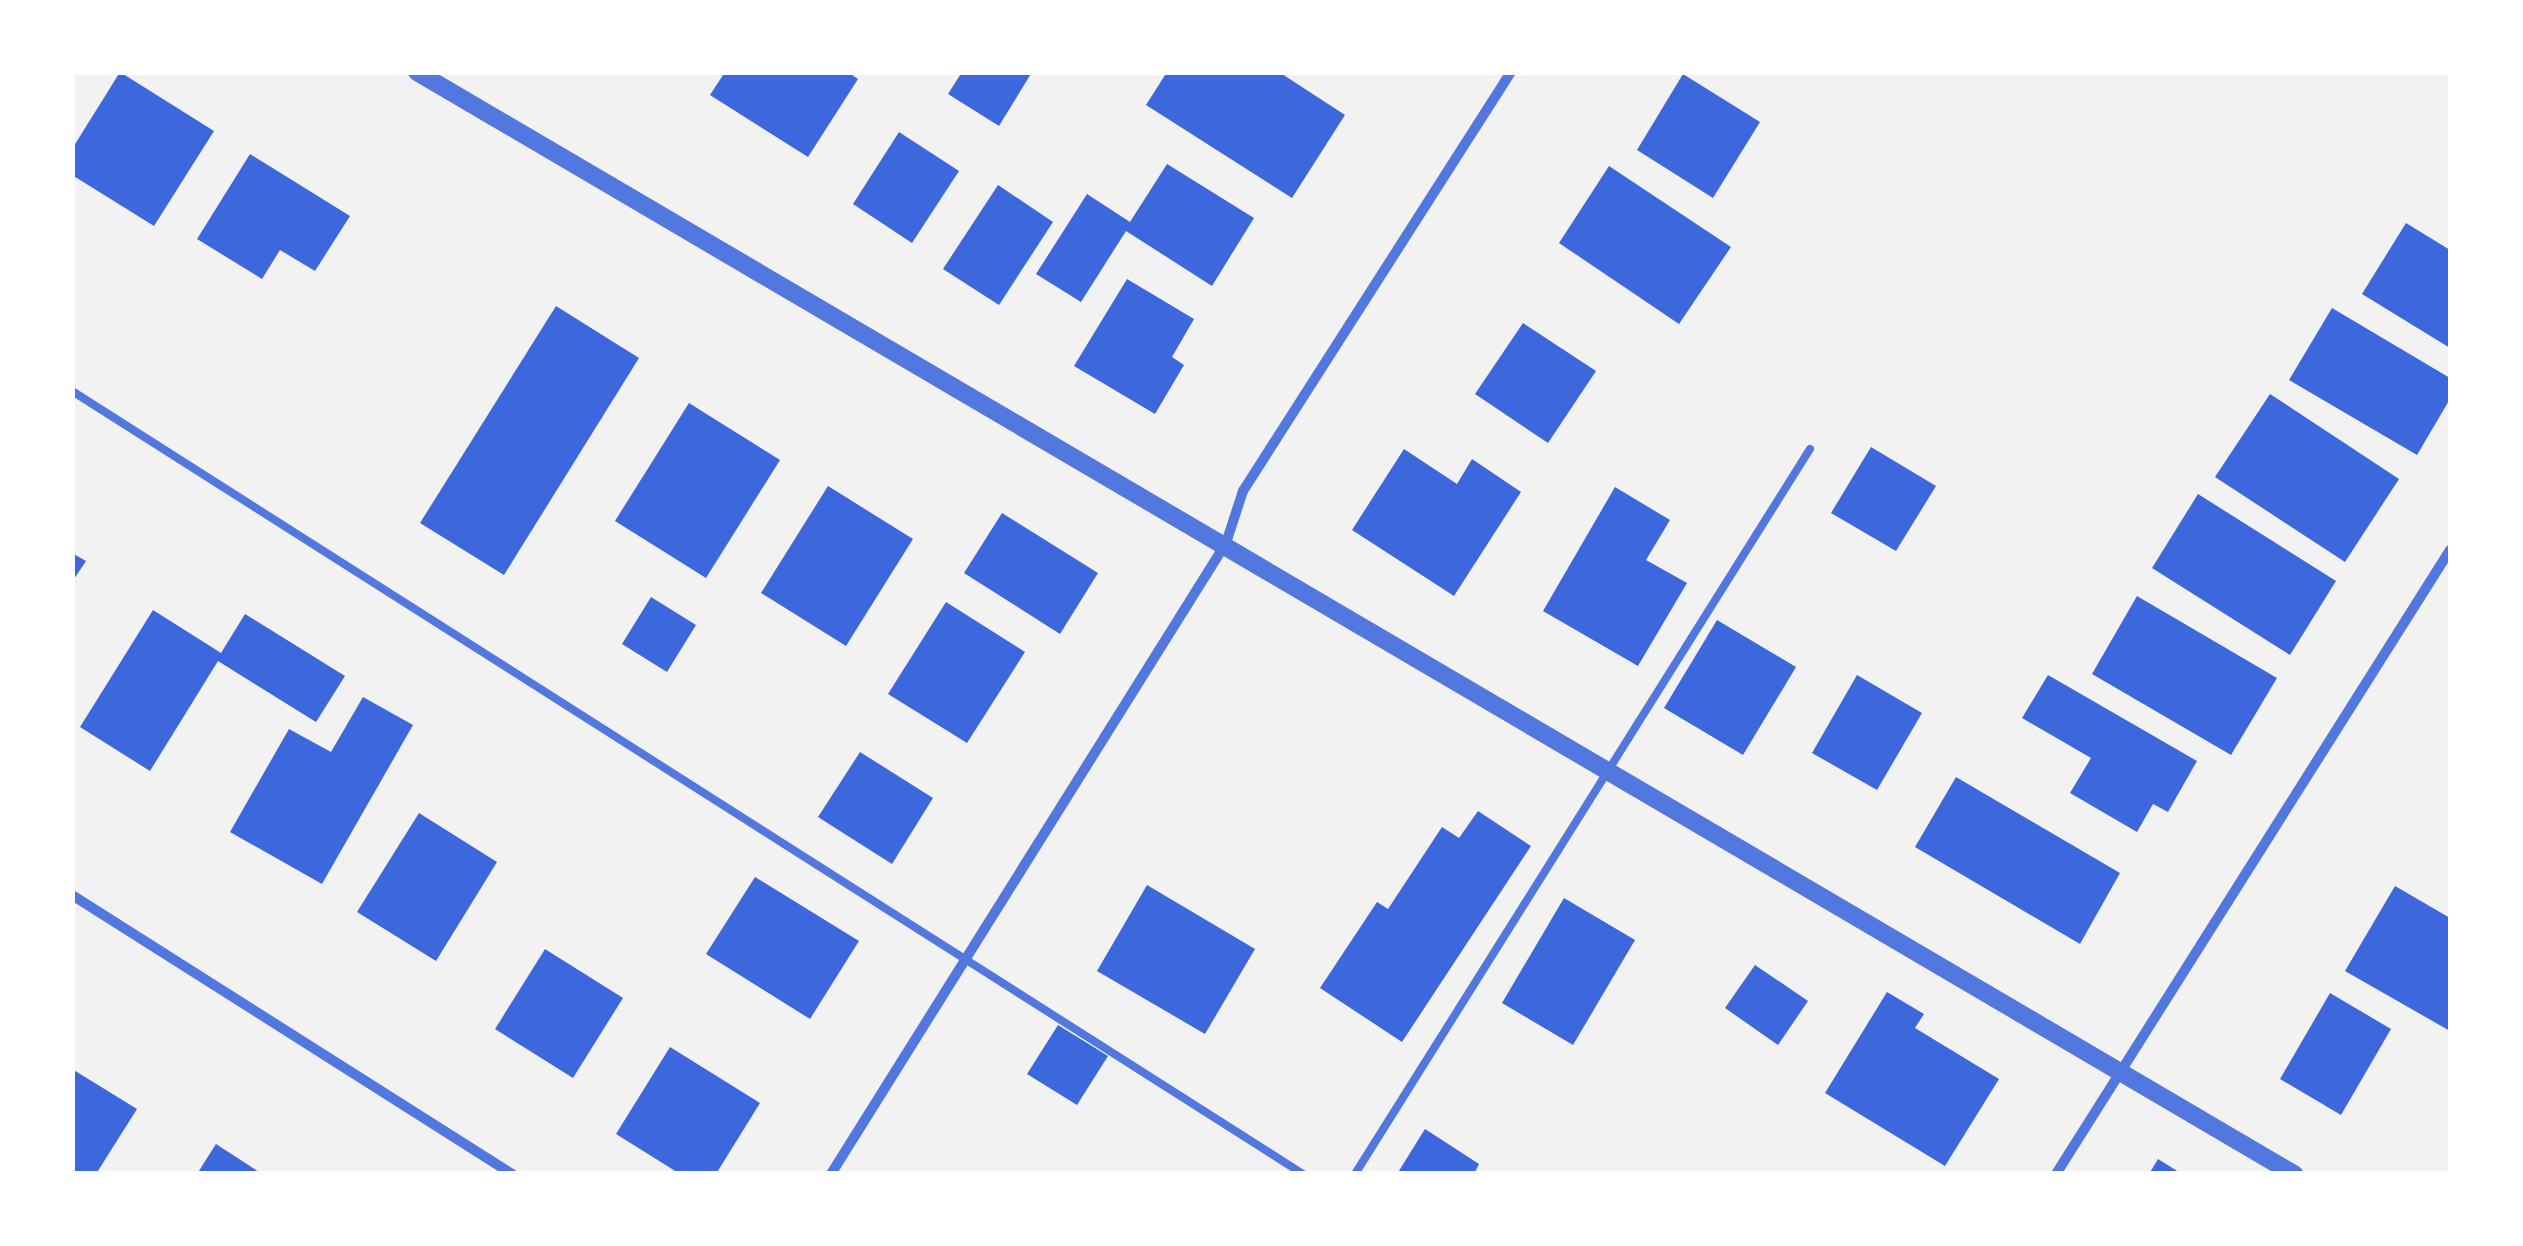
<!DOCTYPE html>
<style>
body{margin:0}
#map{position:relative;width:2523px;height:1246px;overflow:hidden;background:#f2f2f2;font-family:"Archivo Narrow",sans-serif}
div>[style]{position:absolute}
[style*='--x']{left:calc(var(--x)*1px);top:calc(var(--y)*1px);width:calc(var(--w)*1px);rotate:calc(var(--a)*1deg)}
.building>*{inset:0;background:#3d67dc}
.service>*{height:8px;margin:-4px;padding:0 4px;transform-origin:4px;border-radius:4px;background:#5277de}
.minor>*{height:10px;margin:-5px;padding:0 5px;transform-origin:5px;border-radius:5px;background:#5277de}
.tertiary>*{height:18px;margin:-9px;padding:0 9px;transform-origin:9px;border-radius:9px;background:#5277de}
span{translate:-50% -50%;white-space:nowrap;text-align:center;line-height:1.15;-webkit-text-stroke:8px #fff;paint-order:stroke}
.frame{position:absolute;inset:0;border:75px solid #fff;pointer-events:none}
</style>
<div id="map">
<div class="building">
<i style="clip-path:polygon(120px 72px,214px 131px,154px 226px,72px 175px,72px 149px)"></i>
<i style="clip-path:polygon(725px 72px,848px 72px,858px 79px,808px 157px,710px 95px)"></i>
<i style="clip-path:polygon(962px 72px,1032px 72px,999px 126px,948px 94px)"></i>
<i style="clip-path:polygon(1167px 72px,1279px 72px,1345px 115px,1292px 198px,1146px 105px)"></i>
<i style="clip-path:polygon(1683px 74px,1760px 122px,1713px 198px,1637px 150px)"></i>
<i style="clip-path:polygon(899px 132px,959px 171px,912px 243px,853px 204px)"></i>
<i style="clip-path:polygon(250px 154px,350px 216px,315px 271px,280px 250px,262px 279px,197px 239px)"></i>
<i style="clip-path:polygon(1167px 164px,1254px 218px,1212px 286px,1126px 231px,1081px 302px,1036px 274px,1087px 194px,1130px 222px)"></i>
<i style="clip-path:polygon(1609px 166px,1731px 247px,1679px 324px,1559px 243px)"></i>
<i style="clip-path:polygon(998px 185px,1053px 222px,999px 305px,943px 269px)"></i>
<i style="clip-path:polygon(2406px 223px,2450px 250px,2450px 348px,2362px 294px)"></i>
<i style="clip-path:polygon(1127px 279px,1194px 319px,1172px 357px,1184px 365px,1155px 414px,1074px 366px)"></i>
<i style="clip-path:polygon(556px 306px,639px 358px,504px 575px,420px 523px)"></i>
<i style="clip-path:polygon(2332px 308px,2450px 378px,2450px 399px,2417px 455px,2289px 380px)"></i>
<i style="clip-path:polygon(1523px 323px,1596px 371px,1548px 443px,1475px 394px)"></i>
<i style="clip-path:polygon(2270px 394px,2399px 479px,2345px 562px,2215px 477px)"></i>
<i style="clip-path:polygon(689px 403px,780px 460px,706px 578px,615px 521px)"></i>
<i style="clip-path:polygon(1871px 447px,1936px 486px,1896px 551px,1831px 513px)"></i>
<i style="clip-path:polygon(1404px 449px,1457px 484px,1472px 459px,1521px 492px,1454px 596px,1352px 530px)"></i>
<i style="clip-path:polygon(828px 486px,913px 539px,846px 646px,761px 593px)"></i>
<i style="clip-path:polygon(1615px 487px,1670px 520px,1646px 560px,1687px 583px,1638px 666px,1543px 611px)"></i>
<i style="clip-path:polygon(2198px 494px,2336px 581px,2290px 655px,2152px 568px)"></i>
<i style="clip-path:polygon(1002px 513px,1098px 573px,1060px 634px,964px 573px)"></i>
<i style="clip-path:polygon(72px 553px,86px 561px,72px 582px)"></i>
<i style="clip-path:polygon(2137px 596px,2277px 678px,2231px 755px,2092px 674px)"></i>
<i style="clip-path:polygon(651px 597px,696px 625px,667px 672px,622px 644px)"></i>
<i style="clip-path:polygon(946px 602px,1025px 652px,967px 743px,888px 694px)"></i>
<i style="clip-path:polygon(153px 610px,221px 653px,245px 614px,345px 676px,316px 722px,218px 661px,150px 771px,80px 727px)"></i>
<i style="clip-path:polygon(1717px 620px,1796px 667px,1743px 755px,1664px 708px)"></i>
<i style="clip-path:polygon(1857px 675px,1922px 713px,1877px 790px,1812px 753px)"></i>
<i style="clip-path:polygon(2048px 675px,2197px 761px,2168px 812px,2153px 804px,2137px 832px,2070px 793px,2091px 758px,2022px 718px)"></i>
<i style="clip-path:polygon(363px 697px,413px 725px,322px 884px,230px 832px,289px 729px,331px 752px)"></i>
<i style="clip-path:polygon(860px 752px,933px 798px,892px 864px,818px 817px)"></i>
<i style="clip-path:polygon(1956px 777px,2120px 873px,2080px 944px,1915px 847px)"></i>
<i style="clip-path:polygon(1478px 811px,1531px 846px,1402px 1042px,1320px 988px,1377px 902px,1388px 909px,1442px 827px,1459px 838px)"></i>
<i style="clip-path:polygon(419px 813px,497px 862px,436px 961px,357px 912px)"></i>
<i style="clip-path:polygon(755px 877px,859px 941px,810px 1019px,706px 954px)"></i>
<i style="clip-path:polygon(1147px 885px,1255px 949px,1205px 1034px,1097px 971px)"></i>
<i style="clip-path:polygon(2395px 886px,2450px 918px,2450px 1031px,2345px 971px)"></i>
<i style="clip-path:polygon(1564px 898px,1635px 940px,1573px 1045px,1502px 1003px)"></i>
<i style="clip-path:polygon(545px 949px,623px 998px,573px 1078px,495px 1029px)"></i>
<i style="clip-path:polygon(1755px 965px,1808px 1001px,1778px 1045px,1725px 1008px)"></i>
<i style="clip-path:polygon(1887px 992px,1924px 1014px,1915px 1028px,1999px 1079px,1945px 1166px,1825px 1093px)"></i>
<i style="clip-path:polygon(2330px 993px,2391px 1029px,2341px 1115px,2280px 1079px)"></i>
<i style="clip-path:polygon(1058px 1025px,1108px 1056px,1077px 1105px,1027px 1074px)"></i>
<i style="clip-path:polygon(670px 1047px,760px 1103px,716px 1174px,680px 1174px,616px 1134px)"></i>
<i style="clip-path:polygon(72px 1069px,137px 1109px,96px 1174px,72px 1174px)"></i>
<i style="clip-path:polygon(1425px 1129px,1479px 1164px,1474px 1174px,1397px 1174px)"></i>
<i style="clip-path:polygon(216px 1144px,262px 1174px,197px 1174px)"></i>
<i style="clip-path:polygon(2158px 1159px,2182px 1174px,2149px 1174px)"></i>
</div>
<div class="service">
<i style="--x:72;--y:391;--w:1459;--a:32.46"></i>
<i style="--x:1355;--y:1174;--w:856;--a:-57.89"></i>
</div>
<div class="minor">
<i style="--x:72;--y:895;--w:521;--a:32.38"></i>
<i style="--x:831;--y:1174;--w:744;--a:-57.95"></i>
<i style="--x:1226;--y:543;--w:55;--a:-71.9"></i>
<i style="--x:1243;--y:491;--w:497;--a:-57.4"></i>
<i style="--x:2056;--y:1174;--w:738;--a:-57.73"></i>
</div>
<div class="tertiary">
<i style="--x:417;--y:72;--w:2177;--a:30.42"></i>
</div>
<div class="frame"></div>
</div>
